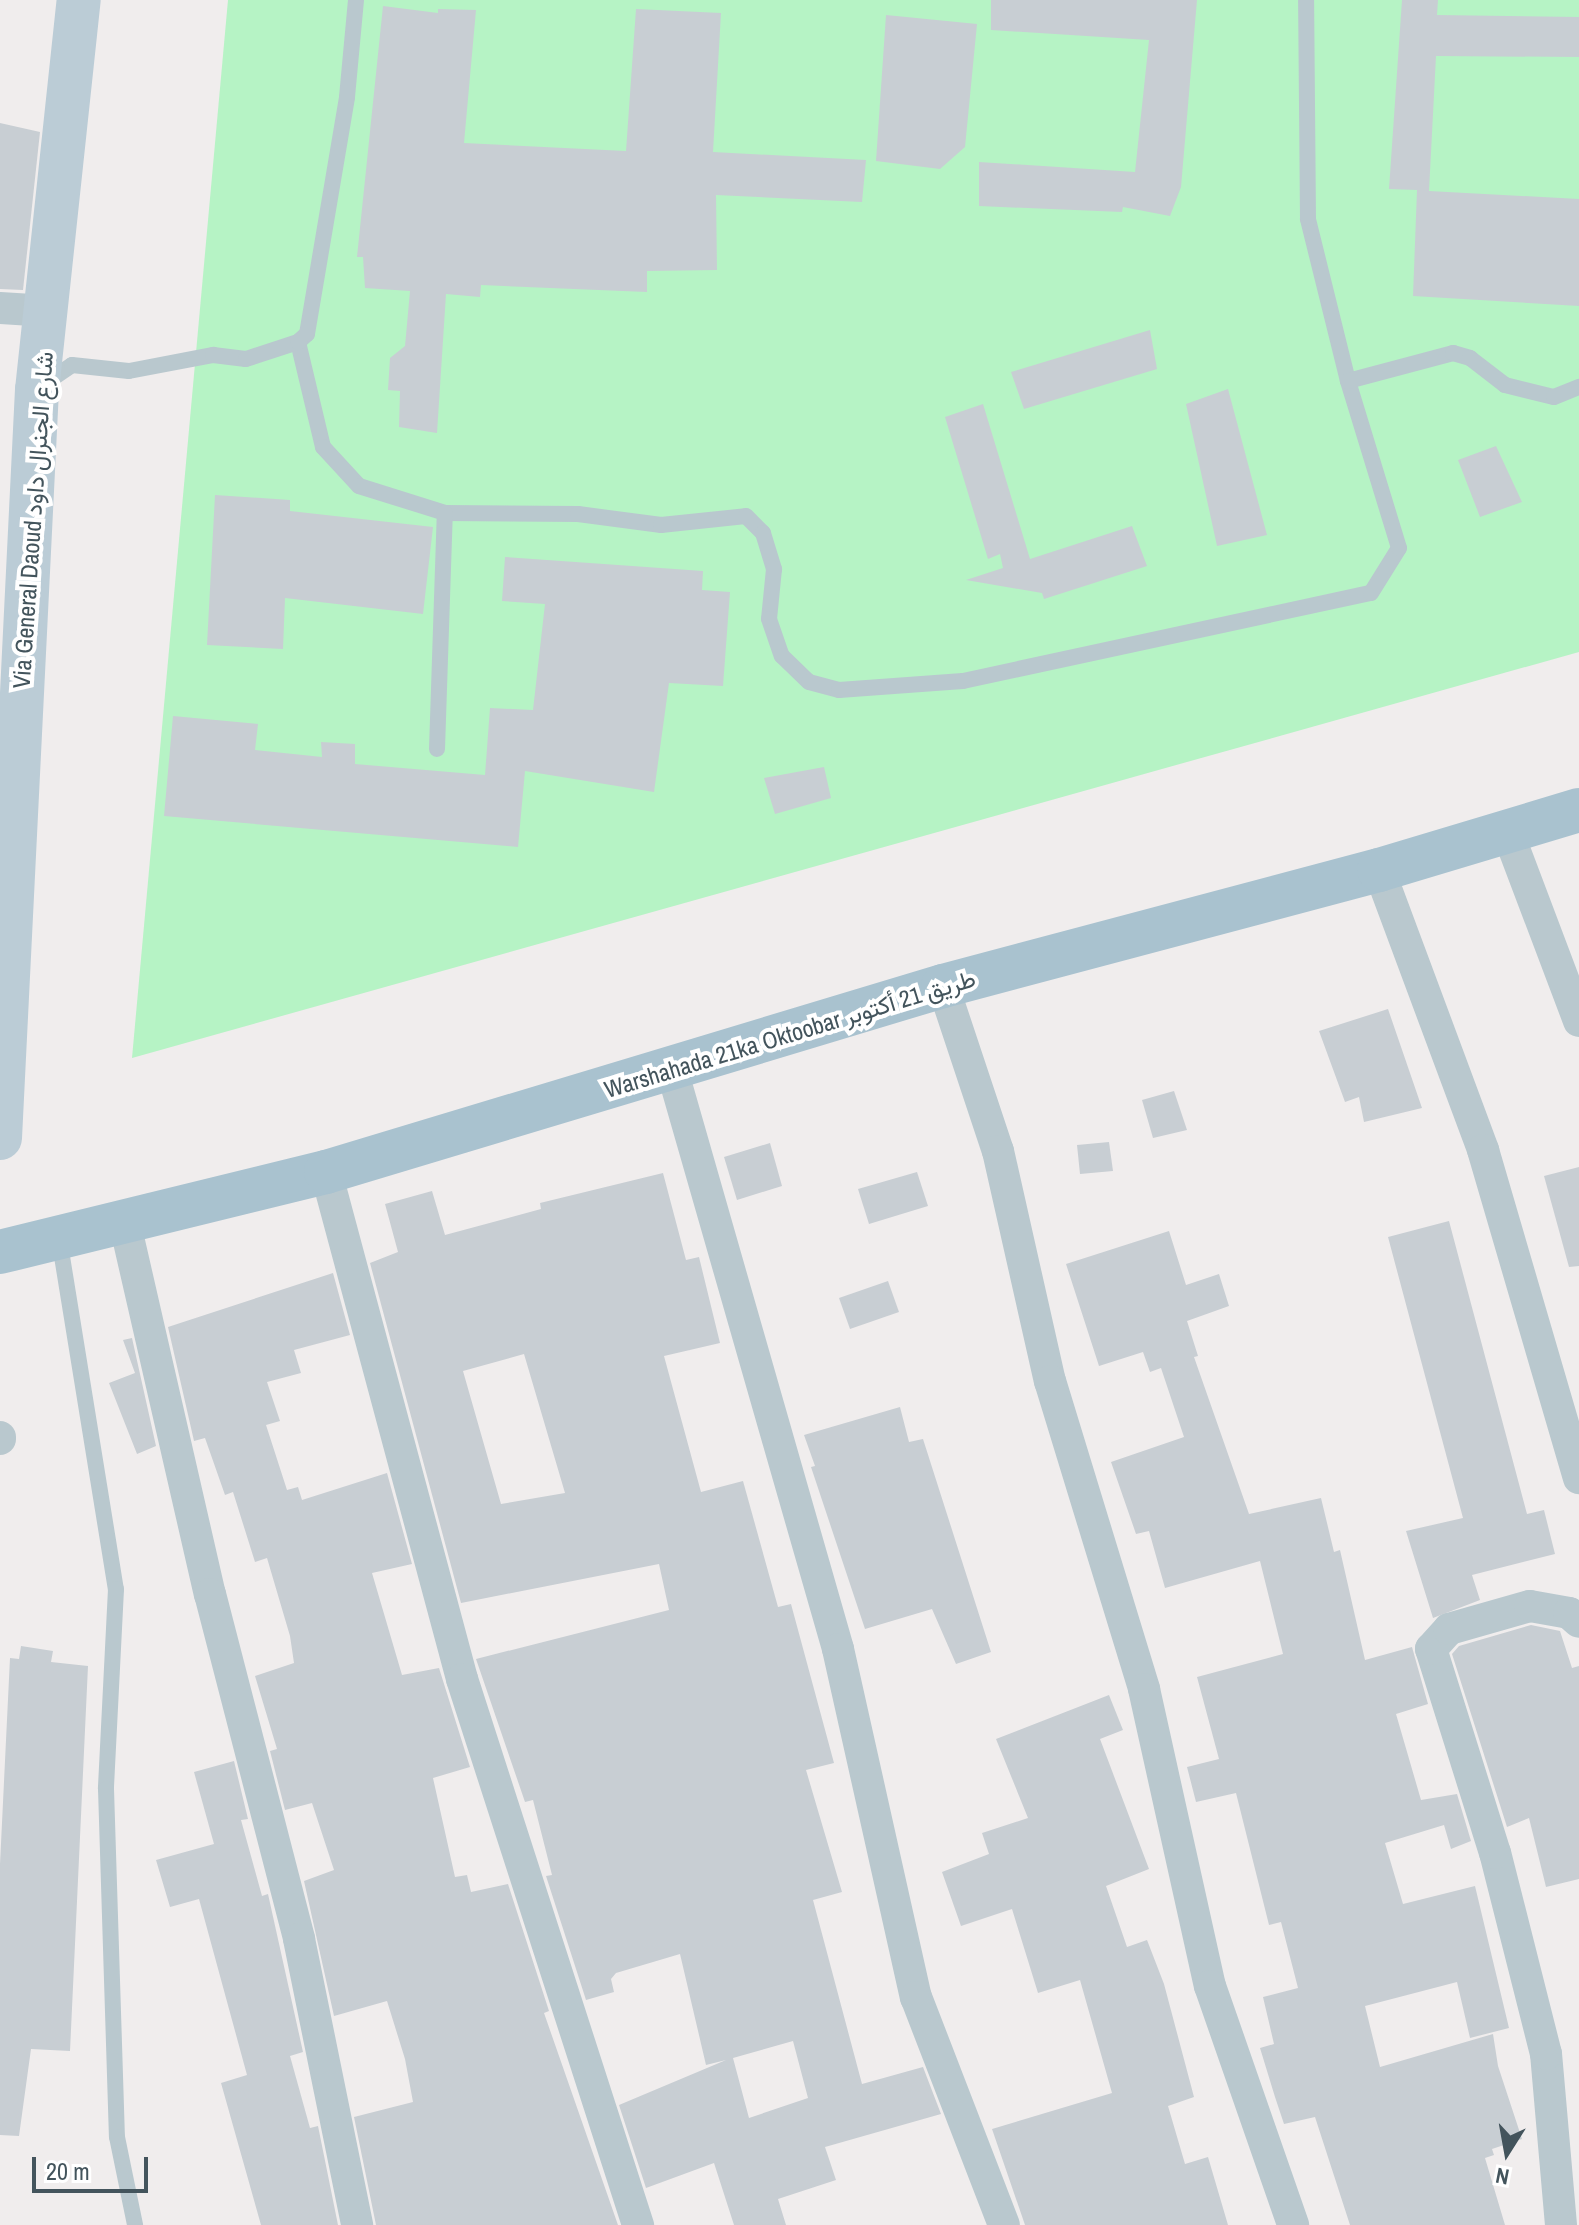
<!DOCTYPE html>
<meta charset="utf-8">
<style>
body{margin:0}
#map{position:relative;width:1579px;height:2225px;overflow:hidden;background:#f0eded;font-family:"Archivo Narrow",Vazirmatn,sans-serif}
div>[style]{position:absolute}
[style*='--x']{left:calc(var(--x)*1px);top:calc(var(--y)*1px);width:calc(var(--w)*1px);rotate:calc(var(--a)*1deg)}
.green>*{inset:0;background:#b6f3c5}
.building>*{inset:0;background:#c8ced3}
.lane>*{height:16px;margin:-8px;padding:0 8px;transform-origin:8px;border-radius:8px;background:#b9c8ce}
.street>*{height:32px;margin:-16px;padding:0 16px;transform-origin:16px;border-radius:16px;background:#b9c8ce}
.secondary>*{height:44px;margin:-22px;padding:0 22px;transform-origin:22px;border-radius:22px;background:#bbccd6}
.primary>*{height:44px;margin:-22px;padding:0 22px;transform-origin:22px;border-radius:22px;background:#a9c2cf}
span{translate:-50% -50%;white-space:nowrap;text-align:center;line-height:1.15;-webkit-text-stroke:8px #fff;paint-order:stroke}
.street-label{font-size:24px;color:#43545c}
.north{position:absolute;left:1467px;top:2113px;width:80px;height:80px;-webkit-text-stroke:6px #fff;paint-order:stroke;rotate:191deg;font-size:22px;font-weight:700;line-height:32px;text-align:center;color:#43545c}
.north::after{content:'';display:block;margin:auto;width:28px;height:36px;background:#43545c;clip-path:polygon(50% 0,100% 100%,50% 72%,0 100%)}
.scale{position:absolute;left:32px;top:2157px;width:116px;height:36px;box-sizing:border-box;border:4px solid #43545c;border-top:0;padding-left:10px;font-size:24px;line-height:28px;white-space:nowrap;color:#43545c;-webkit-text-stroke:6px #fff;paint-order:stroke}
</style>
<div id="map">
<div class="green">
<i style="clip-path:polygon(228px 0,1579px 0,1579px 652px,132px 1058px)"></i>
</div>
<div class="building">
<i style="clip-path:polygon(991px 0,1197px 0,1181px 187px,1170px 216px,1123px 207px,1122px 212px,979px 206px,979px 162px,1135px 172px,1149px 40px,991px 30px)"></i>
<i style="clip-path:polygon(1402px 0,1438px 0,1437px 15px,1579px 17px,1579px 57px,1436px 56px,1429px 191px,1579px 199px,1579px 306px,1413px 296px,1417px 190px,1389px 189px)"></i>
<i style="clip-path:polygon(383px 6px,438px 13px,438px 9px,476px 10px,464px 143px,626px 151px,636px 9px,721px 13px,713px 152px,866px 160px,862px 202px,716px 195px,717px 270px,647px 271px,647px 292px,481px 285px,480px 297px,446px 294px,437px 433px,399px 427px,400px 391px,388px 390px,390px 358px,405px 346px,410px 291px,365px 288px,363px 257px,357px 257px)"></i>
<i style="clip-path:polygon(886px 15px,977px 24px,965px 147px,940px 169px,876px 161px)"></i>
<i style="clip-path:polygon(0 123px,40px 132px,23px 290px,0 289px)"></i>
<i style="clip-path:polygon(1150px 330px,1157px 369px,1024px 409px,1011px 372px)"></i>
<i style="clip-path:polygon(1228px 389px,1267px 535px,1217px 546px,1186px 404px)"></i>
<i style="clip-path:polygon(983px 404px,1030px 559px,1132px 526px,1147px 566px,1044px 599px,1042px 593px,966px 580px,1003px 568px,1000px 554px,988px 559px,945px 417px)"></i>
<i style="clip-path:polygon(1496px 446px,1522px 502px,1480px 517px,1458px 460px)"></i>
<i style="clip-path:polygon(215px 495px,290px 500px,290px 511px,433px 527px,423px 614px,285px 598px,283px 649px,207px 645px)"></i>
<i style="clip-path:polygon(505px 557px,703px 571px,702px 590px,730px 592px,723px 686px,669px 683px,654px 792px,525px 771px,518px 847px,164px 816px,173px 716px,258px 724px,255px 750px,322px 757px,321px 742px,355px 744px,355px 764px,485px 775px,490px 708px,533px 710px,545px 604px,502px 601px)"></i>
<i style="clip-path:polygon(824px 767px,831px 798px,775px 814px,764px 778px)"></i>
<i style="clip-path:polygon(1388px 1009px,1422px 1108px,1364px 1122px,1359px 1097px,1345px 1102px,1319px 1031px)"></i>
<i style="clip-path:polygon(1174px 1091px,1187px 1130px,1153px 1138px,1142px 1100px)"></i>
<i style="clip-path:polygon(1109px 1142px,1113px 1171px,1080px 1174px,1077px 1145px)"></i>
<i style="clip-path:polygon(770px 1143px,782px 1186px,737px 1200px,724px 1157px)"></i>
<i style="clip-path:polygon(1579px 1167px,1579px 1266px,1569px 1267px,1544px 1176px)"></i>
<i style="clip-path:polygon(917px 1172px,928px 1206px,869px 1224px,858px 1189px)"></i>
<i style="clip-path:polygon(evenodd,663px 1173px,686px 1260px,699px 1257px,720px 1343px,664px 1356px,701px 1492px,743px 1481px,778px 1607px,791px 1604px,834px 1763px,806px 1770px,842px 1892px,813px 1900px,862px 2084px,923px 2067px,941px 2114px,825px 2147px,836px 2180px,778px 2199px,786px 2225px,734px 2225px,714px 2163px,646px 2188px,619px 2105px,726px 2060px,706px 2065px,680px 1954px,616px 1973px,611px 1979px,614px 1992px,586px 2000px,546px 1876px,552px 1875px,533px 1800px,525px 1802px,476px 1659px,669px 1610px,659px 1564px,461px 1603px,370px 1263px,398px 1252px,385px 1204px,432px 1191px,445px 1235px,541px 1209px,540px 1203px,663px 1173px,524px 1354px,565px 1493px,501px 1504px,463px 1371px,524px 1354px,663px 1173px,793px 2041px,808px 2098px,749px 2118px,733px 2058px,793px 2041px)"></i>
<i style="clip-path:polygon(1449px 1221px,1527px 1514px,1544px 1510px,1555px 1554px,1472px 1575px,1480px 1600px,1433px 1618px,1406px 1531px,1463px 1518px,1388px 1237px)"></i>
<i style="clip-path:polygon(1169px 1231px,1186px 1285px,1219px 1274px,1229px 1306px,1187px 1321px,1198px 1356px,1194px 1357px,1249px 1514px,1321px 1498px,1334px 1552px,1340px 1550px,1365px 1660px,1412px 1647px,1428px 1704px,1396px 1714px,1421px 1800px,1457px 1794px,1471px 1841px,1451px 1849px,1444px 1825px,1385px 1843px,1403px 1904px,1475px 1886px,1509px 2028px,1470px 2038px,1457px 1982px,1365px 2006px,1380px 2067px,1493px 2034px,1498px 2066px,1522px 2139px,1492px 2149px,1494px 2155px,1485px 2158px,1505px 2225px,1350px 2225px,1315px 2117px,1284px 2124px,1275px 2097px,1260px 2048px,1274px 2044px,1263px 1997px,1298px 1988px,1281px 1922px,1269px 1925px,1236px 1793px,1196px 1802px,1187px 1767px,1219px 1759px,1197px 1677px,1283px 1654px,1260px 1561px,1165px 1588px,1149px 1531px,1136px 1534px,1111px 1462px,1184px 1437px,1161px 1368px,1150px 1372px,1143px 1352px,1099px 1366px,1066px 1264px)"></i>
<i style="clip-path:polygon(333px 1273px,350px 1335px,294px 1350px,301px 1373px,267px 1382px,280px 1421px,266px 1425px,287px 1490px,298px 1487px,302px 1500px,387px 1473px,412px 1564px,372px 1573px,402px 1675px,439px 1668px,470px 1767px,433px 1778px,455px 1877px,467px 1875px,471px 1892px,508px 1884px,549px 2011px,544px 2013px,618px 2225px,376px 2225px,354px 2117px,413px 2102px,405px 2059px,387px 2001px,334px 2016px,304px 1881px,334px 1870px,312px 1803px,285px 1810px,270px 1751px,277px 1749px,255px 1676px,294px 1663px,290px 1636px,267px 1558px,255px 1562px,233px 1492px,225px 1495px,205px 1438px,194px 1441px,168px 1327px)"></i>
<i style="clip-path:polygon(888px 1281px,899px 1312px,850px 1329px,839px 1298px)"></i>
<i style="clip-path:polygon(132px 1338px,156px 1446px,137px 1454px,109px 1383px,135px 1373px,123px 1340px)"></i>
<i style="clip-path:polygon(900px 1407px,909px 1442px,923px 1439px,991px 1652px,956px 1664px,932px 1609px,865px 1629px,811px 1467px,815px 1466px,804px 1435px)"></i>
<i style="clip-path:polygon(1531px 1625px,1560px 1631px,1572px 1668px,1579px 1666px,1579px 1879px,1546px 1887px,1529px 1818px,1507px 1827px,1452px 1654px,1459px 1646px)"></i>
<i style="clip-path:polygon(21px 1646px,53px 1651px,51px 1662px,88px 1666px,70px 2051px,31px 2049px,19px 2136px,0 2135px,0 1864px,10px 1658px,19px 1659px)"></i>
<i style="clip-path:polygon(1109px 1695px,1123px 1730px,1100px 1739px,1149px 1869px,1106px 1886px,1127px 1947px,1147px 1940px,1164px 1984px,1194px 2097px,1168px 2106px,1185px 2164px,1208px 2157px,1228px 2225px,1025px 2225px,992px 2129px,1112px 2093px,1080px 1980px,1038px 1993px,1012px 1909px,961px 1926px,942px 1872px,989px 1854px,982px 1833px,1028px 1818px,996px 1739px)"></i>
<i style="clip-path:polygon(234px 1761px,248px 1819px,241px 1820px,262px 1896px,268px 1894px,303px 2052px,290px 2056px,310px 2128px,318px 2126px,338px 2225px,261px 2225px,221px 2083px,247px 2075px,199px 1899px,170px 1907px,156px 1860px,214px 1844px,194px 1772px)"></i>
</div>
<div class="lane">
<i style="--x:298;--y:342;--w:108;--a:76.6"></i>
<i style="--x:323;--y:447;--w:53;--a:47.3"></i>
<i style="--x:359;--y:486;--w:90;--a:17.4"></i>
<i style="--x:445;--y:513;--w:133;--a:0.4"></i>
<i style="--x:578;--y:514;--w:84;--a:7.5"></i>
<i style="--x:661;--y:525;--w:85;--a:-6"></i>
<i style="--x:746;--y:516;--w:24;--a:45"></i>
<i style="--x:763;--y:533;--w:38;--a:73"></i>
<i style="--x:774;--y:569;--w:50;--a:95.7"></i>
<i style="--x:769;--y:619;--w:39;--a:71"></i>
<i style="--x:782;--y:656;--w:37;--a:44"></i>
<i style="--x:809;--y:682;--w:31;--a:15"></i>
<i style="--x:839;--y:690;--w:124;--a:-4.2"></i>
<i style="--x:963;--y:681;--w:417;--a:-12.2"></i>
<i style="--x:1371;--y:593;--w:53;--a:-58.1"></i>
<i style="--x:1399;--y:548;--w:175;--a:-107"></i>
<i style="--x:1348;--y:381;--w:167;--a:-103.9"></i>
<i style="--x:1308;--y:219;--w:219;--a:-90.5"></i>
<i style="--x:1348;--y:381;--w:109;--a:-14.9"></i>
<i style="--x:1453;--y:353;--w:18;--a:16"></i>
<i style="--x:1470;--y:358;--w:44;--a:37.6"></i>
<i style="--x:1505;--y:385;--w:50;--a:13.8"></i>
<i style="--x:1554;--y:397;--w:27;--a:-22"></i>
<i style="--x:44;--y:384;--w:34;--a:-34"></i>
<i style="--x:72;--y:365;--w:57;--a:6"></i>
<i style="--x:129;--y:371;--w:86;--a:-10.8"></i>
<i style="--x:213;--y:355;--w:33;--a:7"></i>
<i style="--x:246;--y:359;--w:55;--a:-18.1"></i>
<i style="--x:298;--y:342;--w:12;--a:-42"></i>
<i style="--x:307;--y:334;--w:240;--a:-80.4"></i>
<i style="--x:347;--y:97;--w:97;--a:-84.7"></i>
<i style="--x:437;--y:749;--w:236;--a:-88.1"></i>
<i style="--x:59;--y:1238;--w:356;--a:80.8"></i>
<i style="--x:116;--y:1589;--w:200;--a:92.9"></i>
<i style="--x:106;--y:1789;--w:348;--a:88.2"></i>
<i style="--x:117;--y:2137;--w:90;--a:78.4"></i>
</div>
<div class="street">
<i style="--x:0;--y:308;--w:48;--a:3.6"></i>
<i style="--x:1508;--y:833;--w:201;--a:69.3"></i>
<i style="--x:1379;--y:870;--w:299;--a:69.6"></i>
<i style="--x:1483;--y:1150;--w:342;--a:73.7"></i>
<i style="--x:943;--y:986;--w:174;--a:71.6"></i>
<i style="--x:998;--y:1151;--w:236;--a:77.3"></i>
<i style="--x:1050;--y:1381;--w:322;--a:73"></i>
<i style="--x:1144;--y:1689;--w:304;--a:77.5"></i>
<i style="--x:1210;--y:1986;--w:253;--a:70.8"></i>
<i style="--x:672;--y:1070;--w:602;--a:74"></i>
<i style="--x:838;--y:1649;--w:357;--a:77.4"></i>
<i style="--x:916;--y:1997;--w:244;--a:68.9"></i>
<i style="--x:326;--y:1172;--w:525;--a:74.98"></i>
<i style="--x:462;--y:1679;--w:574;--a:72.13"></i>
<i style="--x:125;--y:1224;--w:380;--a:77.1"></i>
<i style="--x:210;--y:1594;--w:356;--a:75.5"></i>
<i style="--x:299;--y:1939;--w:292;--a:78.5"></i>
<i style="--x:0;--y:1437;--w:2;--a:90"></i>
<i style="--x:1561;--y:2225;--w:172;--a:-95"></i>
<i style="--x:1546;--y:2054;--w:207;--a:-104.2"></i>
<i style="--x:1495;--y:1853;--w:214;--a:-107.4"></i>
<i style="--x:1431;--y:1649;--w:27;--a:-48"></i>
<i style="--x:1449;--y:1629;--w:84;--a:-15.9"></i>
<i style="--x:1530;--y:1606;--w:40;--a:10"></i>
<i style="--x:1569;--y:1613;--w:13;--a:42"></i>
</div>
<div class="secondary">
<i style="--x:0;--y:1138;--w:749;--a:-87.17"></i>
<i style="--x:37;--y:390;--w:392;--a:-83.9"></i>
</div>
<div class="primary">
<i style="--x:0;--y:1252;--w:336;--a:-13.8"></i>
<i style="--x:326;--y:1172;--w:644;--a:-16.78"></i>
<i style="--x:943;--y:986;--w:451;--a:-14.9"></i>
<i style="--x:1379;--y:870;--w:209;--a:-16.7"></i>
</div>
<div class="street-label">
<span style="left:33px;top:520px;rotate:-86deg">Via General Daoud شارع الجنرال داود</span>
<span style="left:790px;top:1034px;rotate:-17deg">Warshahada 21ka Oktoobar طريق 21 أكتوبر</span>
</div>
<div class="north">N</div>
<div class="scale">20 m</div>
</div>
